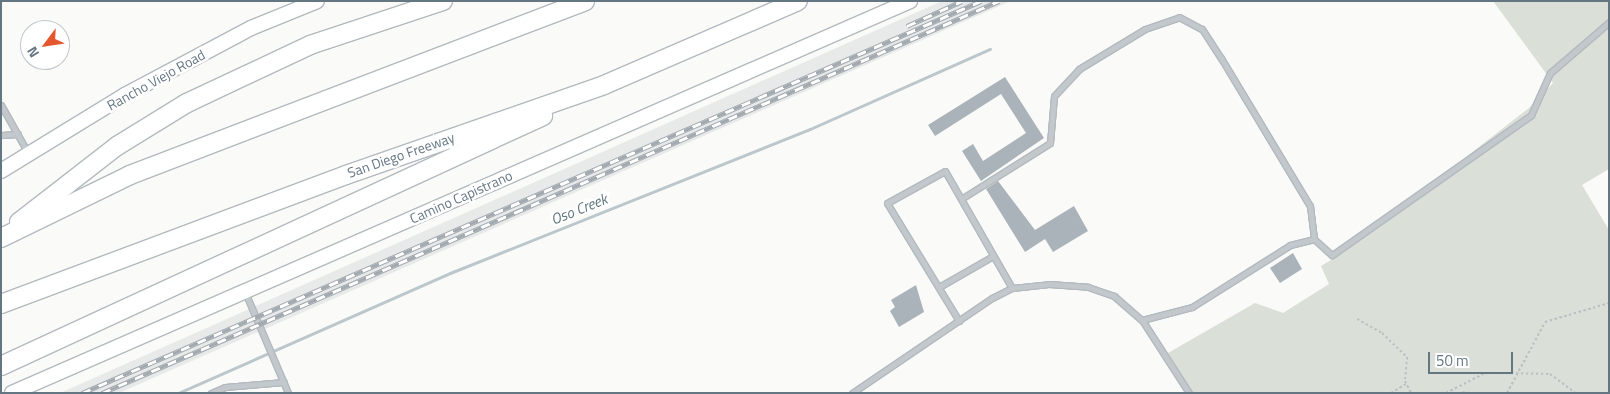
<!DOCTYPE html>
<style>
body{margin:0}
#map{position:relative;width:1610px;height:394px;overflow:hidden;background:#fafaf8;font-family:"Titillium Web",sans-serif}
div>[style]{position:absolute}
[style*='--x']{left:calc(var(--x)*1px);top:calc(var(--y)*1px);width:calc(var(--w)*1px);rotate:calc(var(--a)*1deg)}
.built>*{inset:0;background:#e8e9e9}
.green>*{inset:0;background:#dadfd7}
.stream>*{height:3px;margin:-1.5px;padding:0 1.5px;transform-origin:1.5px;border-radius:1.5px;background:#bbc7cb}
.building>*{inset:0;background:#aab3b9}
.path>*{height:2px;margin-top:-1px;transform-origin:0;background:repeating-linear-gradient(90deg,#bbbfc2 0 2.5px,transparent 0 5px)}
.roads{filter:drop-shadow(1px 0 #b3babf) drop-shadow(-1px 0 #b3babf) drop-shadow(0 1px #b3babf) drop-shadow(0 -1px #b3babf)}
.lane>*{height:5px;margin:-2.5px;padding:0 2.5px;transform-origin:2.5px;border-radius:2.5px;background:#c3c8cc}
.secondary>*{height:14px;margin:-7px;padding:0 7px;transform-origin:7px;border-radius:7px;background:#fff}
.highway>*{height:18px;margin:-9px;padding:0 9px;transform-origin:9px;border-radius:9px;background:#fff}
.rail>*{height:5px;margin-top:-2.5px;transform-origin:0;background:repeating-linear-gradient(90deg,#fff 0 9px,#a2aab0 0 18px);box-sizing:border-box;border-block:1px solid #a2aab0}
span{translate:-50% -50%;white-space:nowrap;text-align:center;line-height:1.15;-webkit-text-stroke:5px #fff;paint-order:stroke}
.street-label{font-size:14px;color:#657683}
.water-label{font-size:15px;color:#60757c;font-style:italic}
.frame{position:absolute;inset:0;border:2px solid #657683;pointer-events:none}
.north{position:absolute;left:20px;top:20px;width:50px;height:50px;box-sizing:border-box;background:#fff;border:1px solid #c1c8cd;border-radius:50%;rotate:239deg;font-size:14px;font-weight:700;line-height:20px;text-align:center;color:#657683}
.north::after{content:'';display:block;margin:auto;width:18px;height:22px;background:#e4572e;clip-path:polygon(50% 0,100% 100%,50% 72%,0 100%)}
.scale{position:absolute;left:1428px;top:352px;width:85px;height:22px;box-sizing:border-box;border:2px solid #657683;border-top:0;padding-left:6px;font-size:15px;line-height:18px;white-space:nowrap;color:#657683;-webkit-text-stroke:4px #fff;paint-order:stroke}
</style>
<div id="map">
<div class="built">
<i style="clip-path:polygon(942px 1px,1011px 1px,119px 393px,60px 393px)"></i>
</div>
<div class="green">
<i style="clip-path:polygon(1493px 1px,1609px 1px,1609px 169px,1582px 185px,1609px 230px,1609px 393px,1192px 393px,1168px 353px,1255px 303px,1283px 313px,1329px 284px,1321px 266px,1344px 252px,1529px 108px,1553px 83px)"></i>
</div>
<div class="stream">
<i style="--x:1463;--y:392;--w:1;--a:90"></i>
<i style="--x:178;--y:393;--w:297;--a:-23.8"></i>
<i style="--x:450;--y:273;--w:388;--a:-21.8"></i>
<i style="--x:810;--y:129;--w:197;--a:-24"></i>
</div>
<div class="building">
<i style="clip-path:polygon(1005px 77px,1044px 138px,981px 181px,962px 151px,973px 144px,983px 161px,1026px 133px,1001px 94px,935px 136px,928px 125px)"></i>
<i style="clip-path:polygon(998px 181px,1035px 230px,1074px 206px,1088px 231px,1053px 252px,1045px 239px,1025px 252px,986px 189px)"></i>
<i style="clip-path:polygon(1293px 253px,1302px 269px,1280px 283px,1270px 268px)"></i>
<i style="clip-path:polygon(916px 285px,924px 312px,899px 327px,890px 311px,895px 307px,891px 300px)"></i>
</div>
<div class="path">
<i style="--x:1357;--y:319;--w:29;--a:29"></i>
<i style="--x:1382;--y:333;--w:35;--a:44"></i>
<i style="--x:1407;--y:357;--w:24;--a:95"></i>
<i style="--x:1405;--y:381;--w:13;--a:63"></i>
<i style="--x:1391;--y:393;--w:17;--a:-31"></i>
<i style="--x:1446;--y:393;--w:44;--a:-27.1"></i>
<i style="--x:1485;--y:373;--w:11;--a:0"></i>
<i style="--x:1496;--y:373;--w:54;--a:1.1"></i>
<i style="--x:1550;--y:374;--w:31;--a:37"></i>
<i style="--x:1507;--y:393;--w:81;--a:-61.8"></i>
<i style="--x:1545;--y:322;--w:67;--a:-16.5"></i>
</div>
<div class="roads">
<div class="lane">
<i style="--x:1;--y:105;--w:55;--a:60.6"></i>
<i style="--x:1;--y:135;--w:17;--a:-3"></i>
<i style="--x:961;--y:199;--w:105;--a:-32.2"></i>
<i style="--x:1050;--y:143;--w:47;--a:-85.1"></i>
<i style="--x:1054;--y:96;--w:37;--a:-47"></i>
<i style="--x:1079;--y:69;--w:77;--a:-31.2"></i>
<i style="--x:1145;--y:29;--w:36;--a:-19"></i>
<i style="--x:1179;--y:17;--w:26;--a:28"></i>
<i style="--x:1202;--y:29;--w:35;--a:57"></i>
<i style="--x:1221;--y:58;--w:173;--a:59"></i>
<i style="--x:1310;--y:206;--w:33;--a:83"></i>
<i style="--x:939;--y:287;--w:62;--a:-29.9"></i>
<i style="--x:245;--y:292;--w:110;--a:66.9"></i>
<i style="--x:1142;--y:320;--w:52;--a:-14.6"></i>
<i style="--x:1192;--y:307;--w:116;--a:-32.3"></i>
<i style="--x:1290;--y:245;--w:25;--a:-14"></i>
<i style="--x:1314;--y:239;--w:24;--a:42"></i>
<i style="--x:1332;--y:255;--w:243;--a:-35.1"></i>
<i style="--x:1531;--y:115;--w:46;--a:-65.7"></i>
<i style="--x:1550;--y:73;--w:78;--a:-40.8"></i>
<i style="--x:959;--y:321;--w:138;--a:-121.4"></i>
<i style="--x:887;--y:203;--w:66;--a:-28.9"></i>
<i style="--x:945;--y:171;--w:135;--a:60.2"></i>
<i style="--x:211;--y:393;--w:15;--a:-23"></i>
<i style="--x:225;--y:387;--w:59;--a:-4.8"></i>
<i style="--x:852;--y:393;--w:169;--a:-34.2"></i>
<i style="--x:992;--y:298;--w:22;--a:-27"></i>
<i style="--x:1012;--y:288;--w:37;--a:-6"></i>
<i style="--x:1049;--y:284;--w:39;--a:4"></i>
<i style="--x:1088;--y:287;--w:28;--a:19"></i>
<i style="--x:1114;--y:296;--w:37;--a:41"></i>
<i style="--x:1142;--y:320;--w:87;--a:57.2"></i>
</div>
<div class="secondary">
<i style="--x:1;--y:171;--w:145;--a:-31.5"></i>
<i style="--x:125;--y:95;--w:143;--a:-28"></i>
<i style="--x:251;--y:28;--w:71;--a:-22.2"></i>
<i style="--x:12;--y:393;--w:980;--a:-23.58"></i>
</div>
<div class="highway">
<i style="--x:19;--y:222;--w:124;--a:-37.8"></i>
<i style="--x:117;--y:146;--w:82;--a:-31.6"></i>
<i style="--x:187;--y:103;--w:136;--a:-25.2"></i>
<i style="--x:310;--y:45;--w:140;--a:-18.3"></i>
<i style="--x:1;--y:238;--w:144;--a:-26"></i>
<i style="--x:130;--y:175;--w:487;--a:-20.9"></i>
<i style="--x:1;--y:304;--w:368;--a:-20.5"></i>
<i style="--x:346;--y:175;--w:273;--a:-19.2"></i>
<i style="--x:604;--y:85;--w:211;--a:-23.4"></i>
<i style="--x:1;--y:366;--w:597;--a:-24.76"></i>
</div>
</div>
<div class="rail">
<i style="--x:907;--y:26;--w:60;--a:-24.4"></i>
<i style="--x:82;--y:393;--w:981;--a:-23.56"></i>
<i style="--x:102;--y:393;--w:979;--a:-23.61"></i>
</div>
<div class="street-label">
<span style="left:156px;top:80px;rotate:-29deg">Rancho Viejo Road</span>
<span style="left:401px;top:155px;rotate:-19deg">San Diego Freeway</span>
<span style="left:461px;top:197px;rotate:-24deg">Camino Capistrano</span>
</div>
<div class="water-label">
<span style="left:579px;top:209px;rotate:-22deg">Oso Creek</span>
</div>
<div class="frame"></div>
<div class="north">N</div>
<div class="scale">50 m</div>
</div>
